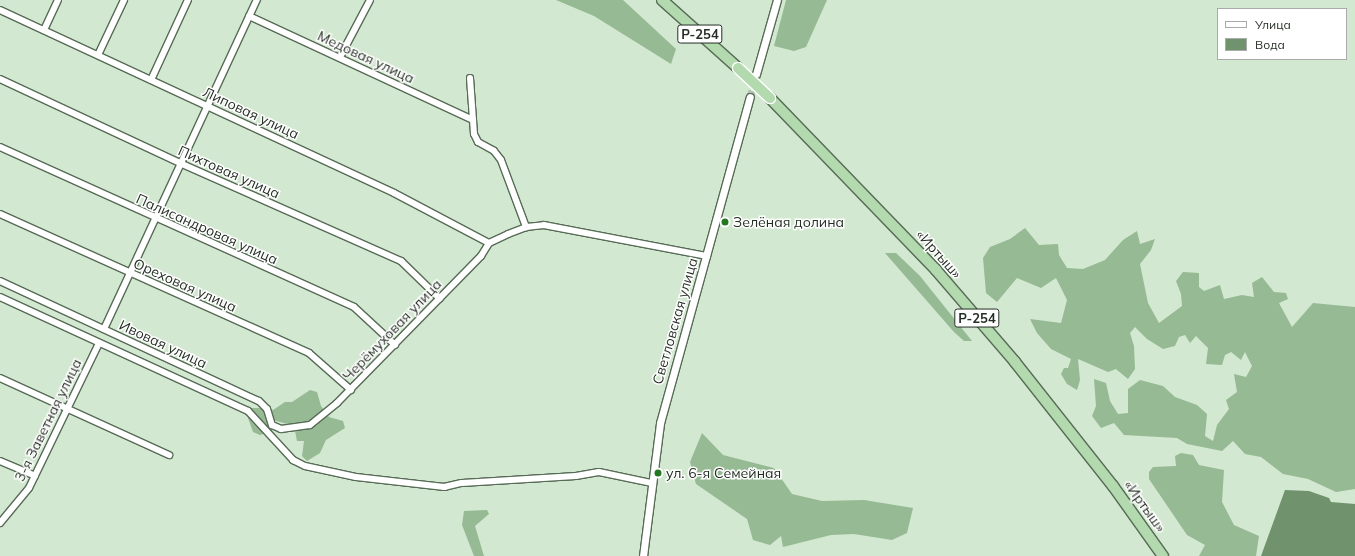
<!DOCTYPE html>
<meta charset="utf-8">
<style>
body{margin:0}
#map{position:relative;width:1355px;height:556px;overflow:hidden;background:#d2e8d0;font-family:Mulish,sans-serif}
div>[style]{position:absolute}
[style*='--x']{left:calc(var(--x)*1px);top:calc(var(--y)*1px);width:calc(var(--w)*1px);rotate:calc(var(--a)*1deg)}
.forest>*{inset:0;background:#96ba93}
.water>*{inset:0;background:#70936e}
.tertiary-tunnel>*{height:7px;margin-top:-3.5px;transform-origin:0;background:repeating-linear-gradient(90deg,#afc3ae 0 7px,transparent 0 10.5px)}
.roads{filter:drop-shadow(1px 0 #576b56) drop-shadow(-1px 0 #576b56) drop-shadow(0 1px #576b56) drop-shadow(0 -1px #576b56)}
.minor>*{height:6px;margin:-3px;padding:0 3px;transform-origin:3px;border-radius:3px;background:#fff}
.tertiary>*{height:7px;margin:-3.5px;padding:0 3.5px;transform-origin:3.5px;border-radius:3.5px;background:#fff}
.trunk>*{height:10px;margin:-5px;padding:0 5px;transform-origin:5px;border-radius:5px;background:#b2daae}
.bridges{filter:drop-shadow(1px 0 #fff) drop-shadow(-1px 0 #fff) drop-shadow(0 1px #fff) drop-shadow(0 -1px #fff)}
.trunk-bridge>*{height:10px;margin:-5px;padding:0 5px;transform-origin:5px;border-radius:5px;background:#b2daae}
.dots>*{width:11px;height:11px;translate:-50% -50%;box-sizing:border-box;border:2px solid #fff;border-radius:50%}
span{translate:-50% -50%;white-space:nowrap;text-align:center;line-height:1.15;-webkit-text-stroke:3px #fff;paint-order:stroke}
.shield-label span{padding:1px 3px;background:#fff;border:1px solid;border-radius:3px;-webkit-text-stroke-width:0}
.shield-label{font-size:13px;color:#252e25;font-weight:700}
.street-label{font-size:14px;color:#252e25}
.poi-label{font-size:14px;color:#252e25}
.left{translate:0 -50%;text-align:left}
.legend{position:absolute;left:1217px;top:8px;width:130px;height:52px;box-sizing:border-box;background:#fff;border:1px solid #a8aba8;margin:0;padding:5px 7px;list-style:none;font-size:12px;color:#252e25}
.legend li{display:flex;align-items:center;gap:8px;height:20px}
.legend b{width:20px;border:1px solid #a8aba8}
</style>
<div id="map">
<div class="forest">
<i style="clip-path:polygon(556px 0,623px 0,676px 49px,671px 64px,594px 16px)"></i>
<i style="clip-path:polygon(786px 0,827px 0,806px 47px,794px 51px,774px 46px)"></i>
<i style="clip-path:polygon(1025px 228px,1039px 245px,1058px 244px,1059px 255px,1067px 268px,1083px 269px,1105px 260px,1123px 240px,1137px 231px,1140px 244px,1155px 239px,1151px 250px,1140px 264px,1148px 303px,1159px 323px,1182px 306px,1181px 294px,1176px 281px,1183px 272px,1199px 273px,1199px 287px,1204px 291px,1220px 285px,1224px 299px,1242px 295px,1254px 297px,1252px 283px,1262px 277px,1274px 292px,1286px 293px,1288px 299px,1279px 303px,1292px 327px,1313px 303px,1355px 307px,1355px 489px,1336px 492px,1308px 479px,1283px 474px,1261px 457px,1245px 454px,1233px 441px,1222px 451px,1187px 444px,1177px 438px,1124px 435px,1114px 423px,1101px 428px,1092px 416px,1096px 406px,1094px 379px,1106px 383px,1110px 401px,1118px 414px,1128px 413px,1128px 389px,1140px 380px,1163px 386px,1175px 397px,1197px 405px,1207px 414px,1205px 436px,1213px 441px,1217px 425px,1229px 409px,1226px 400px,1237px 392px,1234px 374px,1246px 377px,1252px 366px,1245px 352px,1241px 360px,1231px 352px,1225px 355px,1222px 365px,1206px 364px,1208px 348px,1196px 336px,1190px 343px,1185px 335px,1179px 337px,1175px 346px,1163px 349px,1147px 339px,1135px 327px,1130px 333px,1134px 346px,1135px 369px,1128px 379px,1116px 369px,1108px 372px,1078px 359px,1080px 380px,1077px 390px,1067px 384px,1061px 374px,1064px 368px,1068px 368px,1071px 359px,1051px 349px,1037px 333px,1030px 319px,1061px 323px,1067px 300px,1056px 278px,1041px 288px,1017px 278px,997px 302px,986px 293px,983px 258px,990px 247px,1010px 239px)"></i>
<i style="clip-path:polygon(885px 253px,896px 253px,920px 276px,972px 341px,964px 341px,954px 332px)"></i>
<i style="clip-path:polygon(310px 390px,317px 392px,321px 406px,329px 417px,343px 421px,345px 428px,326px 440px,320px 453px,307px 461px,302px 456px,304px 441px,297px 441px,294px 426px,273px 420px,267px 433px,260px 435px,253px 432px,248px 418px,252px 408px,267px 408px,273px 410px,285px 402px,292px 402px)"></i>
<i style="clip-path:polygon(702px 433px,723px 455px,774px 468px,792px 494px,822px 501px,864px 500px,913px 508px,907px 533px,892px 540px,854px 534px,831px 535px,783px 547px,781px 536px,770px 545px,753px 540px,747px 519px,696px 484px,690px 462px)"></i>
<i style="clip-path:polygon(1181px 453px,1193px 455px,1199px 465px,1224px 470px,1222px 502px,1234px 525px,1259px 536px,1256px 556px,1199px 556px,1205px 545px,1187px 535px,1149px 479px,1149px 472px,1153px 467px,1176px 466px,1175px 456px)"></i>
<i style="clip-path:polygon(487px 510px,489px 514px,475px 526px,484px 556px,474px 556px,462px 525px,464px 511px)"></i>
</div>
<div class="water">
<i style="clip-path:polygon(1285px 490px,1309px 491px,1329px 498px,1331px 502px,1355px 504px,1355px 556px,1261px 556px)"></i>
</div>
<div class="tertiary-tunnel">
<i style="--x:750;--y:97;--w:18;--a:-74"></i>
</div>
<div class="roads">
<div class="minor">
<i style="--x:0;--y:10;--w:434;--a:24.9"></i>
<i style="--x:394;--y:193;--w:107;--a:27.8"></i>
<i style="--x:249;--y:16;--w:247;--a:24.9"></i>
<i style="--x:44;--y:30;--w:33;--a:-65"></i>
<i style="--x:98;--y:55;--w:61;--a:-64.7"></i>
<i style="--x:340;--y:57;--w:64;--a:-62.2"></i>
<i style="--x:470;--y:78;--w:56;--a:85.9"></i>
<i style="--x:474;--y:134;--w:9;--a:63"></i>
<i style="--x:478;--y:142;--w:18;--a:29"></i>
<i style="--x:494;--y:151;--w:11;--a:52"></i>
<i style="--x:501;--y:160;--w:72;--a:69.5"></i>
<i style="--x:0;--y:79;--w:201;--a:25"></i>
<i style="--x:182;--y:164;--w:240;--a:23.9"></i>
<i style="--x:401;--y:261;--w:54;--a:44.3"></i>
<i style="--x:151;--y:80;--w:88;--a:-65.2"></i>
<i style="--x:0;--y:147;--w:388;--a:24.3"></i>
<i style="--x:354;--y:307;--w:56;--a:42.8"></i>
<i style="--x:0;--y:214;--w:339;--a:24.2"></i>
<i style="--x:309;--y:353;--w:56;--a:41.4"></i>
<i style="--x:0;--y:281;--w:285;--a:24.9"></i>
<i style="--x:259;--y:401;--w:11;--a:45"></i>
<i style="--x:267;--y:409;--w:17;--a:73"></i>
<i style="--x:272;--y:425;--w:10;--a:24"></i>
<i style="--x:281;--y:429;--w:29;--a:-8"></i>
<i style="--x:310;--y:425;--w:35;--a:-39"></i>
<i style="--x:337;--y:403;--w:206;--a:-45.6"></i>
<i style="--x:481;--y:256;--w:15;--a:-58"></i>
<i style="--x:489;--y:243;--w:21;--a:-25"></i>
<i style="--x:508;--y:234;--w:19;--a:-21"></i>
<i style="--x:526;--y:227;--w:18;--a:-6"></i>
<i style="--x:544;--y:225;--w:166;--a:10.8"></i>
<i style="--x:0;--y:297;--w:273;--a:24.7"></i>
<i style="--x:248;--y:411;--w:67;--a:47.4"></i>
<i style="--x:293;--y:460;--w:13;--a:27"></i>
<i style="--x:305;--y:466;--w:52;--a:12.2"></i>
<i style="--x:356;--y:477;--w:89;--a:6.5"></i>
<i style="--x:444;--y:487;--w:18;--a:-13"></i>
<i style="--x:462;--y:483;--w:114;--a:-3.5"></i>
<i style="--x:576;--y:476;--w:23;--a:-10"></i>
<i style="--x:599;--y:472;--w:53;--a:11.9"></i>
<i style="--x:104;--y:329;--w:363;--a:-65.1"></i>
<i style="--x:0;--y:378;--w:186;--a:24.5"></i>
<i style="--x:0;--y:461;--w:38;--a:23"></i>
<i style="--x:0;--y:523;--w:45;--a:-50.4"></i>
<i style="--x:29;--y:488;--w:161;--a:-64.2"></i>
</div>
<div class="tertiary">
<i style="--x:756;--y:74;--w:77;--a:-74.2"></i>
<i style="--x:643;--y:556;--w:134;--a:-82.7"></i>
<i style="--x:660;--y:423;--w:338;--a:-74.6"></i>
</div>
<div class="trunk">
<i style="--x:662;--y:0;--w:102;--a:41.8"></i>
<i style="--x:770;--y:98;--w:239;--a:46"></i>
<i style="--x:936;--y:270;--w:121;--a:49.3"></i>
<i style="--x:1015;--y:362;--w:158;--a:51.7"></i>
<i style="--x:1113;--y:486;--w:86;--a:54.5"></i>
</div>
</div>
<div class="bridges">
<div class="trunk-bridge">
<i style="--x:738;--y:68;--w:44;--a:43.2"></i>
</div>
</div>
<div class="dots">
<i style="left:725px;top:222px;background:#237723"></i>
<i style="left:658px;top:473px;background:#237723"></i>
</div>
<div class="shield-label">
<span style="left:700px;top:34px">Р-254</span>
<span style="left:977px;top:318px">Р-254</span>
</div>
<div class="street-label">
<span style="left:366px;top:57px;rotate:25deg">Медовая улица</span>
<span style="left:251px;top:113px;rotate:25deg">Липовая улица</span>
<span style="left:229px;top:172px;rotate:24deg">Пихтовая улица</span>
<span style="left:207px;top:229px;rotate:24deg">Палисандровая улица</span>
<span style="left:939px;top:254px;rotate:48deg">«Иртыш»</span>
<span style="left:185px;top:285px;rotate:24deg">Ореховая улица</span>
<span style="left:675px;top:321px;rotate:-74deg">Светловская улица</span>
<span style="left:392px;top:330px;rotate:-46deg">Черёмуховая улица</span>
<span style="left:163px;top:344px;rotate:25deg">Ивовая улица</span>
<span style="left:48px;top:420px;rotate:-64deg">3-я Заветная улица</span>
<span style="left:1145px;top:506px;rotate:54deg">«Иртыш»</span>
</div>
<div class="poi-label">
<span class="left" style="left:733px;top:222px">Зелёная долина</span>
<span class="left" style="left:666px;top:473px">ул. 6-я Семейная</span>
</div>
<ul class="legend">
<li><b style="height:5px;background:#fff"></b>Улица</li>
<li><b style="height:11px;background:#70936e"></b>Вода</li>
</ul>
</div>
